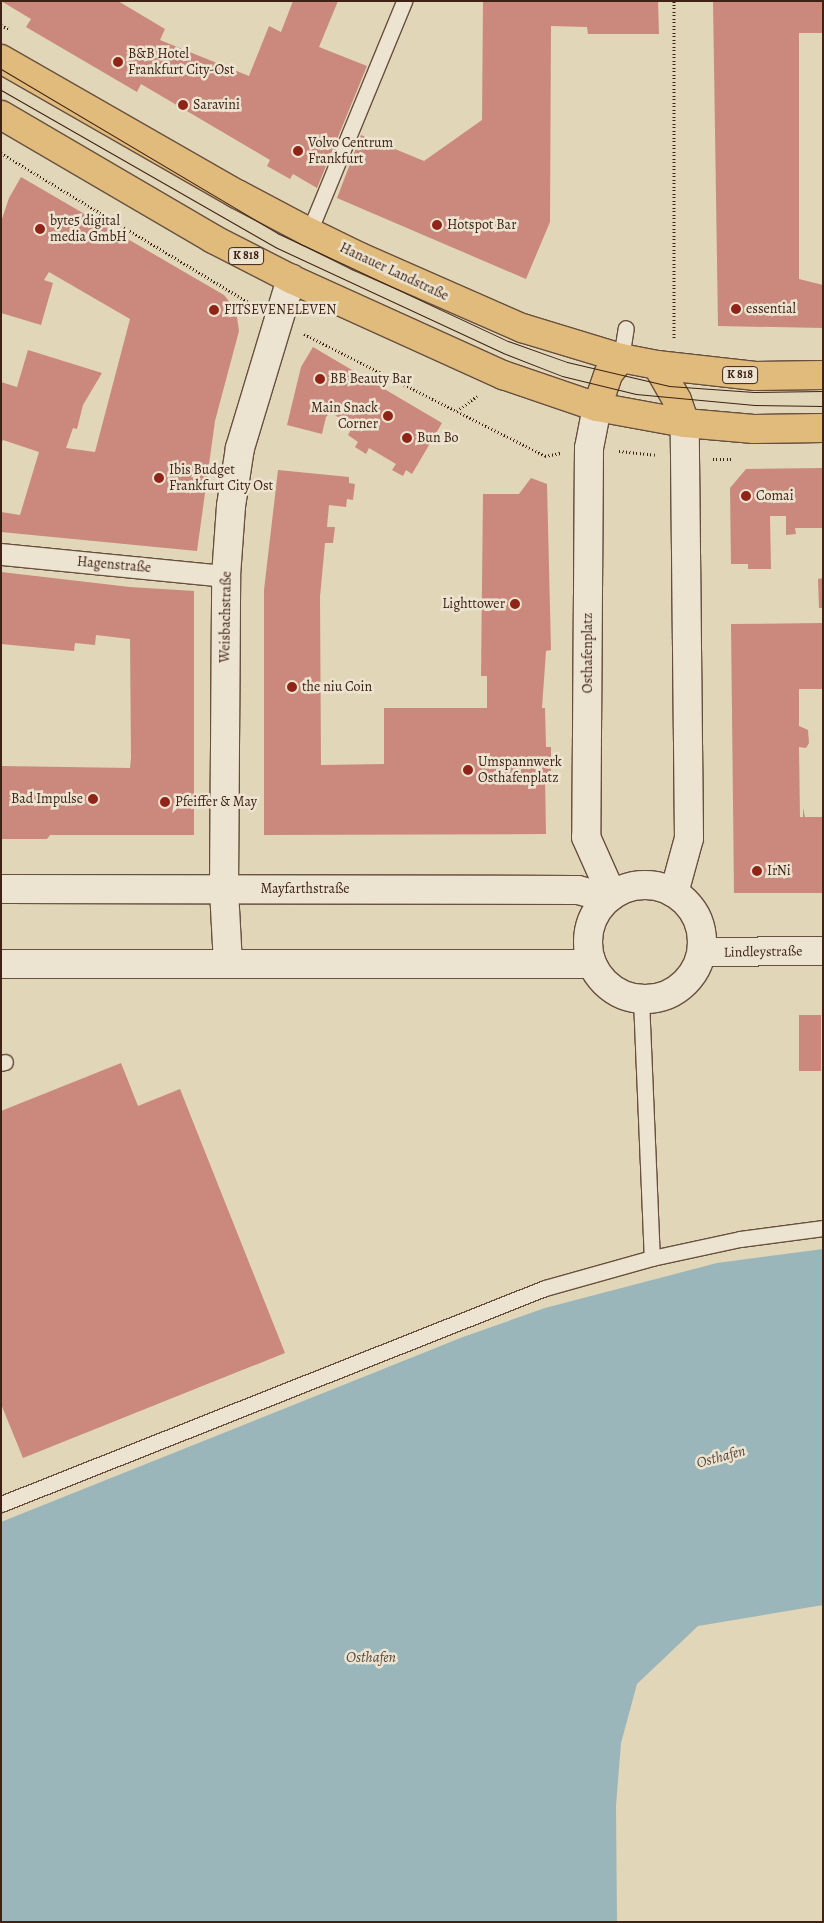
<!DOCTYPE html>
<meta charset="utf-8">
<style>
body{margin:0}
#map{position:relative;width:824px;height:1923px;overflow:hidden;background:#e1d6b7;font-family:Alegreya,serif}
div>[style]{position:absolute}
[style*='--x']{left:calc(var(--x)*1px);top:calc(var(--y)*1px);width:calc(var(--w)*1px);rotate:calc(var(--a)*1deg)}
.water>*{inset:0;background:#9ab6ba}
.building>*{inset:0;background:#ca897c}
.path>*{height:3px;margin-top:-1.5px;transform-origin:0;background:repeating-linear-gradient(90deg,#402215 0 1px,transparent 0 3.5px)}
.roads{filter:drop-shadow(1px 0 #684f3e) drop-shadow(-1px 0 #684f3e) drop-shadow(0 1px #684f3e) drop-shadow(0 -1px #684f3e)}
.service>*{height:15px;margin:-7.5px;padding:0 7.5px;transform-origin:7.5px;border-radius:7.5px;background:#ece4d0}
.pedestrian>*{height:21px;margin:-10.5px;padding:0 10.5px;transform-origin:10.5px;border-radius:10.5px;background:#ece4d0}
.minor>*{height:28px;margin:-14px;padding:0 14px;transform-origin:14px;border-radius:14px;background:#ece4d0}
.minor>.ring{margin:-14px;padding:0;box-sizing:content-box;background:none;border:28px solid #ece4d0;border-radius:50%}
.primary>*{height:28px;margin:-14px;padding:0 14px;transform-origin:14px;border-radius:14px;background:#e0bb7c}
.tram>*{height:1px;margin:-0.5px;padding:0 0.5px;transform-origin:0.5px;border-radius:0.5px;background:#402215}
.dots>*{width:14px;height:14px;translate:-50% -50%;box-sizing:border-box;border:2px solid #ece4d0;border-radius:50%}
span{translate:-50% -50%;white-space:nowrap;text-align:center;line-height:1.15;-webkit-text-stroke:5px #ece4d0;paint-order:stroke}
.shield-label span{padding:1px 4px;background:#ece4d0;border:1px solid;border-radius:4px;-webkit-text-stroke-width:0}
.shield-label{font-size:12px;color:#402215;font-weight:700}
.poi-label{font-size:14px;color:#402215}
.left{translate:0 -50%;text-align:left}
.right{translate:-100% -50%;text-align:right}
.street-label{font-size:14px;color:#402215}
.water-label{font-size:15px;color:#56473e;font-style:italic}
.frame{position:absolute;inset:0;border:2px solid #402215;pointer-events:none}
</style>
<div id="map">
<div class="water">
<i style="clip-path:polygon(823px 1249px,823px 1605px,698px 1626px,637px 1684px,621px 1743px,616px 1806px,617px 1922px,1px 1922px,1px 1522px,463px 1337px,545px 1308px,717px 1263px)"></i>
</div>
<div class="building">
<i style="clip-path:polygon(1px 1px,118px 1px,165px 29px,160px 40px,249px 76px,269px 26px,281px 32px,293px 1px,338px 1px,319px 47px,367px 66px,317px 188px,293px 174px,290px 179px,267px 166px,270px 160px,141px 84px,137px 92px,26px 27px,31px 19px)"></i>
<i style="clip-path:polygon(483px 1px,658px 1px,659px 34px,588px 34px,587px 27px,551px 26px,550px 222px,526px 279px,337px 198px,361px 135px,424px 161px,482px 120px)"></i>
<i style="clip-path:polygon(713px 1px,823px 1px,823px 33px,799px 33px,799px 279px,823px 285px,823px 328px,718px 326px)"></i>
<i style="clip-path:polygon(21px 177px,224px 295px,236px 310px,239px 331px,215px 421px,197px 551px,1px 532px,1px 512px,20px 515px,39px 452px,3px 440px,1px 444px,1px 382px,17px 387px,28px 350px,102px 373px,83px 405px,77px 429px,73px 428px,66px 448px,95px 452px,130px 319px,49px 272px,44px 280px,53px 283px,41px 325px,1px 313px,1px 222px,9px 198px)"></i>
<i style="clip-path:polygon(313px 347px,442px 423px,412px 474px,406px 470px,403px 476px,392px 470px,396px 464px,369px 448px,366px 454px,355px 447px,358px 442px,348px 435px,353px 426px,331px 413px,326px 417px,322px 434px,287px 425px,301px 367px)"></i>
<i style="clip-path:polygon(823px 468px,823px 528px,795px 528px,796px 534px,786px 535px,786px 516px,770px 516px,771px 569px,748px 569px,748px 564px,731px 564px,730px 488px,746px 469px)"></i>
<i style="clip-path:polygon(278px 470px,349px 477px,349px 483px,355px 484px,353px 500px,347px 499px,346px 507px,329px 505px,327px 527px,335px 527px,333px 543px,325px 543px,320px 597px,321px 765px,384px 764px,384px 708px,487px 708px,487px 676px,481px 676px,483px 494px,519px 494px,531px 478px,547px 484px,551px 650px,546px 651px,542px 708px,545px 708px,546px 747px,551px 747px,551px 776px,545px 776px,546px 834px,264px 835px,264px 590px)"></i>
<i style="clip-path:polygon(1px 572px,130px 587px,194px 591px,194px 835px,50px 835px,47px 839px,1px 839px,1px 766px,130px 768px,131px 758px,130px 639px,96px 635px,95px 645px,75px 643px,74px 651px,1px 644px)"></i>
<i style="clip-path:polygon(823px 578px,823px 608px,819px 608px,818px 579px)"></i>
<i style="clip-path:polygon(823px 623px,823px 689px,799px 689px,799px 726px,808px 730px,809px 743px,806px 748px,799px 747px,800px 817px,803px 817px,803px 808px,805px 817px,823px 817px,823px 893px,734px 893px,731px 624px)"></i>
<i style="clip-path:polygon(799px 1015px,821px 1015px,821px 1071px,799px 1071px)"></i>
<i style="clip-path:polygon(121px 1063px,138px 1106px,180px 1089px,285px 1353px,23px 1458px,1px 1404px,1px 1111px)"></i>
</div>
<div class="path">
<i style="--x:674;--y:1;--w:337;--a:90"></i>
<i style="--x:1;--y:25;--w:9;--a:27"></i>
<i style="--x:1;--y:153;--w:294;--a:31.1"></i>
<i style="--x:304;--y:334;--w:270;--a:26.8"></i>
<i style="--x:545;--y:456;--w:16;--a:-11"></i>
<i style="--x:457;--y:411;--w:25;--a:-37"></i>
<i style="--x:619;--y:451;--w:36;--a:6"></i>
<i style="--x:713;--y:459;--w:19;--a:0"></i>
</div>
<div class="roads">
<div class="service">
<i style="--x:309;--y:232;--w:250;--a:-67.6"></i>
<i style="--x:621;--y:358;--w:30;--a:-81"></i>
<i style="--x:641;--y:999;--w:259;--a:87.6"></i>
<i style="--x:1;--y:1063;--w:4;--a:-14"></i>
<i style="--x:1;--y:1504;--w:585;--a:-21.66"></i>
<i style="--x:545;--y:1288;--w:111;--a:-15.7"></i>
<i style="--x:652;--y:1258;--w:90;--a:-12.2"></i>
<i style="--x:740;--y:1239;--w:84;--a:-7.5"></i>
</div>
<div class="pedestrian">
<i style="--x:1;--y:554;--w:226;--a:5.6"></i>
</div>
<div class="minor">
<i style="--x:597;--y:407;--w:42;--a:101"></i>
<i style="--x:589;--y:448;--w:389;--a:90.4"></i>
<i style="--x:586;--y:837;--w:64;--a:65.9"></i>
<i class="ring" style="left:588px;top:885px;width:86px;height:86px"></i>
<i style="--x:1;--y:889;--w:577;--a:0.1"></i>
<i style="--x:578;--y:890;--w:31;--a:15"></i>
<i style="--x:674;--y:893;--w:57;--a:-74.7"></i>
<i style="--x:689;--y:838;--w:415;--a:-90.6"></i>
<i style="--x:702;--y:952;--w:121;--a:-0.5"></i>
<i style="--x:1;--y:964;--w:591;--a:0"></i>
<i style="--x:228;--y:964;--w:75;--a:-93.1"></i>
<i style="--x:224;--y:889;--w:313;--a:-89.6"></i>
<i style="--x:226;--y:576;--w:70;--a:-85.9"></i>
<i style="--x:231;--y:506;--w:59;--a:-81.2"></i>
<i style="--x:240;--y:448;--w:177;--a:-73.2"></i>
</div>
<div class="primary">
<i style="--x:1;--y:59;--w:272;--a:29.8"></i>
<i style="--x:237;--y:194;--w:81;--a:27.8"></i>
<i style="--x:309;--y:232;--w:57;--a:26.1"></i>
<i style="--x:360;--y:257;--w:177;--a:23.7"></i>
<i style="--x:522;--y:328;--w:103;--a:16.9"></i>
<i style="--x:621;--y:358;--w:37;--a:11"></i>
<i style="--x:657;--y:365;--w:99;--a:6.4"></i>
<i style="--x:755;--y:376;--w:68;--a:-0.8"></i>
<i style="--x:1;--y:115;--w:246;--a:30.3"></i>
<i style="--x:213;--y:239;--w:88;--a:27.1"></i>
<i style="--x:291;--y:279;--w:233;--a:24.4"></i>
<i style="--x:503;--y:375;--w:99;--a:18.8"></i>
<i style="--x:597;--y:407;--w:89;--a:10.3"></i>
<i style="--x:685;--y:423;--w:69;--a:5"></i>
<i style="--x:754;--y:429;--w:69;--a:-0.8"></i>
<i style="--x:657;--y:365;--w:40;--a:60.3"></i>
<i style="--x:677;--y:400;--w:24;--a:71"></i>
<i style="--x:597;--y:407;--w:36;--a:-71"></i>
<i style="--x:609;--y:373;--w:19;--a:-51"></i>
</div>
</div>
<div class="tram">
<i style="--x:1;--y:69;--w:321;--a:30.7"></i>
<i style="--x:277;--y:233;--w:255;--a:25.1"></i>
<i style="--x:508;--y:341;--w:63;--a:19.6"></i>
<i style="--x:567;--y:362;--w:105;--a:13.2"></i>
<i style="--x:669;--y:386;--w:85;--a:4"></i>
<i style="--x:754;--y:392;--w:69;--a:-0.8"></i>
<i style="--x:1;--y:90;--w:316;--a:29.8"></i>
<i style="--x:275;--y:247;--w:251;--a:24.9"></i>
<i style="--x:503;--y:353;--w:63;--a:21.3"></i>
<i style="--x:562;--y:376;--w:76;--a:13.7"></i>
<i style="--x:636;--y:394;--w:119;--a:5.3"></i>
<i style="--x:754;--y:405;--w:69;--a:0.8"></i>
</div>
<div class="dots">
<i style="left:118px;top:62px;background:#8f2418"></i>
<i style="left:183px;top:105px;background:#8f2418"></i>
<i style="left:298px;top:151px;background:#8f2418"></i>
<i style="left:437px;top:225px;background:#8f2418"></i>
<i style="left:40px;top:229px;background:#8f2418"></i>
<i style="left:736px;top:309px;background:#8f2418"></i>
<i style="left:214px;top:310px;background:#8f2418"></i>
<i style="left:320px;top:379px;background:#8f2418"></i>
<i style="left:388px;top:416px;background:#8f2418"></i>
<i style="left:407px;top:438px;background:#8f2418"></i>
<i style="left:159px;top:478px;background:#8f2418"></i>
<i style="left:746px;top:496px;background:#8f2418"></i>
<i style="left:515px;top:604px;background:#8f2418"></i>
<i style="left:292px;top:687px;background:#8f2418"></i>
<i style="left:468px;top:770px;background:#8f2418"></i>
<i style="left:93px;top:799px;background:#8f2418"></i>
<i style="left:165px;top:802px;background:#8f2418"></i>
<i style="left:757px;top:871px;background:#8f2418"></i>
</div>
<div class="shield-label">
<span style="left:246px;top:256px">K 818</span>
<span style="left:740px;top:375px">K 818</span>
</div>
<div class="poi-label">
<span class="left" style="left:128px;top:62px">B&amp;B Hotel<br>Frankfurt City-Ost</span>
<span class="left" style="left:193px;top:105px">Saravini</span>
<span class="left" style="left:308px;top:151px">Volvo Centrum<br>Frankfurt</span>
<span class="left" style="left:50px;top:229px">byte5 digital<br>media GmbH</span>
<span class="left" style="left:447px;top:225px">Hotspot Bar</span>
<span class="left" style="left:746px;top:309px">essential</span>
<span class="left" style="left:224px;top:310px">FITSEVENELEVEN</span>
<span class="left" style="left:330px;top:379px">BB Beauty Bar</span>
<span class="right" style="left:378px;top:416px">Main Snack<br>Corner</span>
<span class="left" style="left:417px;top:438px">Bun Bo</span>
<span class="left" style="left:169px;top:478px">Ibis Budget<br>Frankfurt City Ost</span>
<span class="left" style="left:756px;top:496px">Comai</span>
<span class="right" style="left:505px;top:604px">Lighttower</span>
<span class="left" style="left:302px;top:687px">the niu Coin</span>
<span class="left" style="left:478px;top:770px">Umspannwerk<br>Osthafenplatz</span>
<span class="right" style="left:83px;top:799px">Bad Impulse</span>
<span class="left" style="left:175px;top:802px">Pfeiffer &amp; May</span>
<span class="left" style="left:767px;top:871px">IrNi</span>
</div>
<div class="street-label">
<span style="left:394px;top:272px;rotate:25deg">Hanauer Landstraße</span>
<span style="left:114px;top:565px;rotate:5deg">Hagenstraße</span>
<span style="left:226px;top:617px;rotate:-89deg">Weisbachstraße</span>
<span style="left:588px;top:653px;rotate:-90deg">Osthafenplatz</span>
<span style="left:305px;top:889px">Mayfarthstraße</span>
<span style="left:763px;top:952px;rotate:-1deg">Lindleystraße</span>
</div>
<div class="water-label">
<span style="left:721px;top:1457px;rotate:-15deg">Osthafen</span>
<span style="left:371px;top:1658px">Osthafen</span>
</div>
<div class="frame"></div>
</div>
